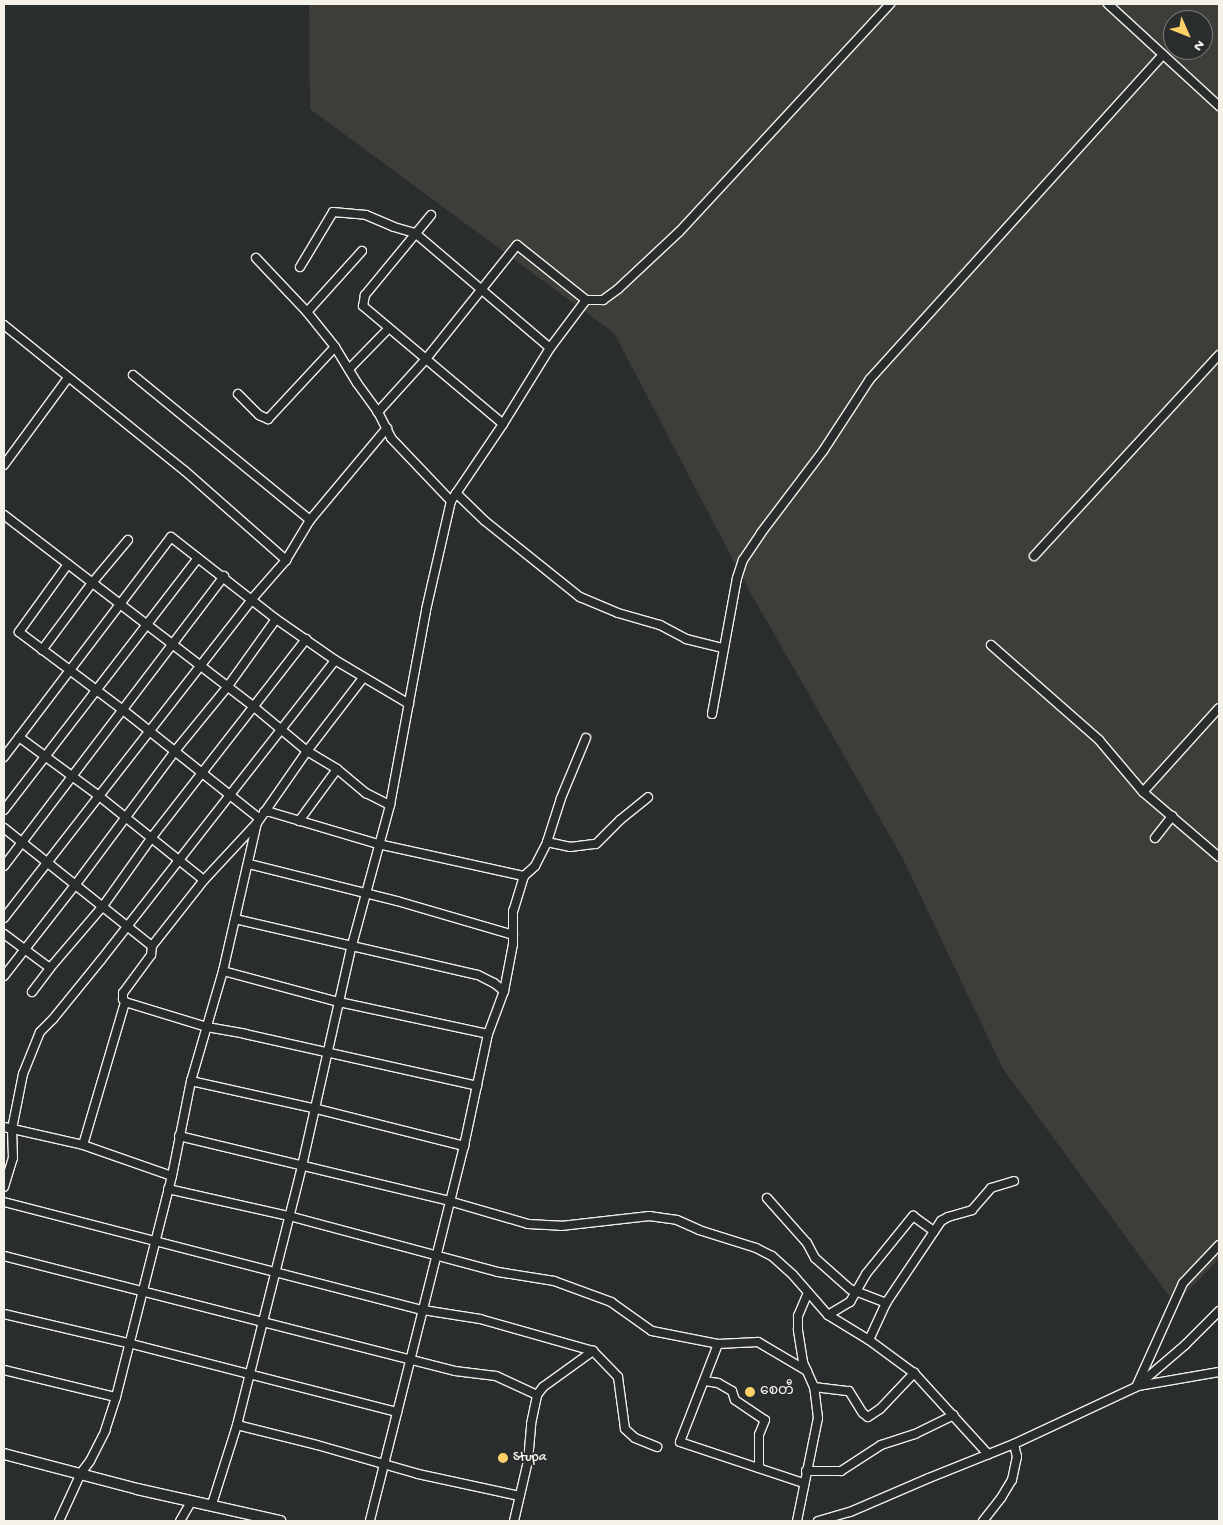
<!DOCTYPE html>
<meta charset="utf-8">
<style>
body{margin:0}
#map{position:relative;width:1223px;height:1525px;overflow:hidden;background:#2a2d2e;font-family:"Gochi Hand","Noto Sans Myanmar",sans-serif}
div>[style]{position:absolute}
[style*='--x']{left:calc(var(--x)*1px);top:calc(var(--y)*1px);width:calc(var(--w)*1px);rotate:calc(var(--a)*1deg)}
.built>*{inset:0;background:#3e3d39}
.roads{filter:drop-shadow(1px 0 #f4f1e8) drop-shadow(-1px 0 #f4f1e8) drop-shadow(0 1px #f4f1e8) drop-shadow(0 -1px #f4f1e8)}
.minor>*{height:8px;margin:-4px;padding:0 4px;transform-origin:4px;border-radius:4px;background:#2a2d2e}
.major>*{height:10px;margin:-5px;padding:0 5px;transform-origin:5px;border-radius:5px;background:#2a2d2e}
.dots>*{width:14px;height:14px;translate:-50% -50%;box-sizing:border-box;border:2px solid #2a2d2e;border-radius:50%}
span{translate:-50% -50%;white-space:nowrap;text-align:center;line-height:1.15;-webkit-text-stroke:4px #2a2d2e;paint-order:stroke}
.poi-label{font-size:14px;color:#f4f1e8}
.left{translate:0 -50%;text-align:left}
.frame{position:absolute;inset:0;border:5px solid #f4f1e8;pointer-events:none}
.north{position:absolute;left:1163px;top:10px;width:50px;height:50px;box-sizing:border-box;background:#2a2d2e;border:1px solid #7b7b78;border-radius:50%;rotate:134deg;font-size:14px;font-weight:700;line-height:20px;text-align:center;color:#f4f1e8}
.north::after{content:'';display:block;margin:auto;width:18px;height:22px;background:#ffd166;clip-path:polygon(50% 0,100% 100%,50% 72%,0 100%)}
</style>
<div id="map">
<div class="built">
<i style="clip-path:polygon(evenodd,309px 4px,1219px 4px,1219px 1259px,1175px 1304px,1003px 1069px,902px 857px,749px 590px,614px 333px,310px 109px,309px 4px,1173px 20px,1203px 20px,1203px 50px,1173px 50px,1173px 20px)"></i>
</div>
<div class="roads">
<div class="minor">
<i style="--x:1108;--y:4;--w:151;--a:42.6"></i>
<i style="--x:431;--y:215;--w:104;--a:129.5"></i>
<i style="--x:365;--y:295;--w:11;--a:100"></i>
<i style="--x:363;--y:306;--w:183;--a:40.1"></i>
<i style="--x:256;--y:258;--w:74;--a:46.6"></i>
<i style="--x:307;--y:312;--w:45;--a:51.3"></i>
<i style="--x:335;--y:347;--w:42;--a:58.6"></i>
<i style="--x:357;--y:383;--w:36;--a:54"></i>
<i style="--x:378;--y:412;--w:29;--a:63"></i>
<i style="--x:391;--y:438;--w:87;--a:46.4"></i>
<i style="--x:300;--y:267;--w:64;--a:-59"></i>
<i style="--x:333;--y:212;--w:33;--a:5"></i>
<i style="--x:366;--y:215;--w:30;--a:23"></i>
<i style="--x:394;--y:227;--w:22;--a:16"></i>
<i style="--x:415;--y:233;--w:177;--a:40.4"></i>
<i style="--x:586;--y:300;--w:17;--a:0"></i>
<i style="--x:603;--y:300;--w:19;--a:-36"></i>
<i style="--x:618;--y:289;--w:83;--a:-43.1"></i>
<i style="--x:679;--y:232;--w:311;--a:-47.2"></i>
<i style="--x:307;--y:312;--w:82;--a:-48"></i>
<i style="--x:4;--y:325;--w:233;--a:38.9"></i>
<i style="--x:185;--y:471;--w:135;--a:41.4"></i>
<i style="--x:349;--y:369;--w:57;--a:-45.7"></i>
<i style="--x:133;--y:375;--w:229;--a:39.3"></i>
<i style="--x:238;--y:394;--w:30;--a:45"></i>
<i style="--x:259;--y:415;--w:10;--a:24"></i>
<i style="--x:268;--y:419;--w:98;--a:-47.1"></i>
<i style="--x:4;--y:465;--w:108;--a:-53.7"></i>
<i style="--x:456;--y:493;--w:40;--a:44"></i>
<i style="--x:485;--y:521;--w:122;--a:38.7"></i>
<i style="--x:580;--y:597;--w:41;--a:22.8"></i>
<i style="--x:618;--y:613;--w:44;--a:15.9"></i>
<i style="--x:660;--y:625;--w:30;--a:28"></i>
<i style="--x:686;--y:639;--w:38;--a:14"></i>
<i style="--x:4;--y:515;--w:315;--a:37.5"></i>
<i style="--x:254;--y:707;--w:69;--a:39.7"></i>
<i style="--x:307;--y:751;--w:35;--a:31"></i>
<i style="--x:337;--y:769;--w:38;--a:40"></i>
<i style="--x:366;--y:793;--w:27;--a:27"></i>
<i style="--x:1034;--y:556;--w:273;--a:-47.4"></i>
<i style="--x:68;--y:564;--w:84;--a:125.8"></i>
<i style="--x:19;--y:632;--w:130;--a:36.9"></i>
<i style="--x:123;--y:710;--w:174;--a:38.5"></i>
<i style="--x:991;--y:645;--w:144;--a:41.3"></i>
<i style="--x:1099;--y:740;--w:68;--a:49.8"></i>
<i style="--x:1143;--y:792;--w:100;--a:40.5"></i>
<i style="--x:42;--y:650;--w:84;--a:-53.3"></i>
<i style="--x:92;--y:583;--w:56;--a:-50.1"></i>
<i style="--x:712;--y:714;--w:138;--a:-79.6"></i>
<i style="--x:737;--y:578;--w:19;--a:-72"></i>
<i style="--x:743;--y:560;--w:32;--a:-56"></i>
<i style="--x:761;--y:533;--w:103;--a:-52.9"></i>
<i style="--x:823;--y:451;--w:86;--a:-56.9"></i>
<i style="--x:870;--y:379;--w:437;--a:-47.9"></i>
<i style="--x:19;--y:737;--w:99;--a:36.4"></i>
<i style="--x:99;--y:796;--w:134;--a:38.7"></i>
<i style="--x:4;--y:757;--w:276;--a:-52.8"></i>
<i style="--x:171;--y:537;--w:133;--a:38"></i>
<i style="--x:276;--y:619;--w:72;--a:34.8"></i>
<i style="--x:335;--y:660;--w:86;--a:30.7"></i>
<i style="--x:1143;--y:792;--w:113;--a:-47.9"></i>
<i style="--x:4;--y:810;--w:318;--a:-52.4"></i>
<i style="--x:264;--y:812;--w:6;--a:0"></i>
<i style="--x:270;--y:812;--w:113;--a:16.5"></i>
<i style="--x:378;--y:844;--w:149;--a:12.4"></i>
<i style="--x:524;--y:876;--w:37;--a:107"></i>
<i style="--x:513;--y:911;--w:33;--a:90"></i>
<i style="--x:513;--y:944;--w:48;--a:100.8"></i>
<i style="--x:504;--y:991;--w:46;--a:110.4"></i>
<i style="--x:488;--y:1034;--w:115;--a:102.1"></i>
<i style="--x:464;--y:1146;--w:387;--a:104.1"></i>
<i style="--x:299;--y:821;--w:64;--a:-53.8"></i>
<i style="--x:4;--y:828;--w:189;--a:38.6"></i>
<i style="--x:152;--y:946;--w:9;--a:96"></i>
<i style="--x:151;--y:955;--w:47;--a:126.4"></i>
<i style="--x:123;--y:993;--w:6;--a:90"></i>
<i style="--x:123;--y:999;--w:4;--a:56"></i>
<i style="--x:125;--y:1002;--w:86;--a:17"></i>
<i style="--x:207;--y:1027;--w:39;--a:10"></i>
<i style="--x:245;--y:1034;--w:238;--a:12.6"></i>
<i style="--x:1155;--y:838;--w:28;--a:-52"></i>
<i style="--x:547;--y:842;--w:24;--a:12"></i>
<i style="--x:570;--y:847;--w:26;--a:-7"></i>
<i style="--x:596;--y:844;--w:34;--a:-45"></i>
<i style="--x:620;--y:820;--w:36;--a:-39"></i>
<i style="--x:249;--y:864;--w:153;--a:14"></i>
<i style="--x:397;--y:901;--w:121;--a:16.3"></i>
<i style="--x:4;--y:866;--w:364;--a:-52.8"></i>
<i style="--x:524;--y:876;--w:15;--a:-42"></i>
<i style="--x:535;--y:866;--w:27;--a:-63"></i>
<i style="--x:547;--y:842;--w:46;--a:-72.3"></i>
<i style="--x:561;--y:798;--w:65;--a:-67.4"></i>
<i style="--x:4;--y:918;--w:404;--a:-52.1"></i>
<i style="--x:252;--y:599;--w:52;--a:-48.9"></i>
<i style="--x:286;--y:560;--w:47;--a:-59"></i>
<i style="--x:310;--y:520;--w:120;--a:-50.1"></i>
<i style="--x:235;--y:919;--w:249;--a:13"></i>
<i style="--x:478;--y:975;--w:18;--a:27"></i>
<i style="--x:494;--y:983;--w:13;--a:39"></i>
<i style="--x:4;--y:934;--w:57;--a:36.5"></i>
<i style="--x:152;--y:946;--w:84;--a:-51.8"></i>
<i style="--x:204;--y:880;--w:76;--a:-47.1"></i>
<i style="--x:223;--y:971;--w:120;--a:15"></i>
<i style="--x:339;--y:1002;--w:152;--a:12.1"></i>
<i style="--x:4;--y:976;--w:117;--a:-52"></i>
<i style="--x:76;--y:884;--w:166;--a:-53.3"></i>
<i style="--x:175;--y:751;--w:84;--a:-50.8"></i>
<i style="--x:228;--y:686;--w:82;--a:-54.4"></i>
<i style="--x:32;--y:992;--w:30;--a:-53"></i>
<i style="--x:50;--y:968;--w:82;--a:-49.5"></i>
<i style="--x:103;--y:906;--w:85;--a:-54.6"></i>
<i style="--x:152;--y:837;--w:251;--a:-52.1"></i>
<i style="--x:191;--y:1081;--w:125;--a:12.5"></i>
<i style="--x:313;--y:1108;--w:156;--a:14.1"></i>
<i style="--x:4;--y:1127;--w:81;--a:12.8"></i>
<i style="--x:83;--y:1145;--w:94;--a:19.2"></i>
<i style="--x:179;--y:1136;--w:278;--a:13.5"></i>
<i style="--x:449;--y:1201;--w:82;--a:16.2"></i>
<i style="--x:528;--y:1224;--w:33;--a:3"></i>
<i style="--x:561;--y:1226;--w:89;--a:-6.5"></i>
<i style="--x:649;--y:1216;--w:28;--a:8"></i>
<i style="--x:677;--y:1220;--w:24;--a:24"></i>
<i style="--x:699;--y:1230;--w:60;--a:17.5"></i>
<i style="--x:756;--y:1248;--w:18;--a:27"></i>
<i style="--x:772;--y:1256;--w:28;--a:42"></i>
<i style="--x:793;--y:1275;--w:53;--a:48.8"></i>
<i style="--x:828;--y:1315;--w:48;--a:31.4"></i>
<i style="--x:869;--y:1340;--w:56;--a:36.3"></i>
<i style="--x:914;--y:1373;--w:110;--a:47.6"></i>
<i style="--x:83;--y:1145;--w:149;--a:-73.6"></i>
<i style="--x:4;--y:1187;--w:30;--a:-73"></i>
<i style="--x:13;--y:1158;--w:29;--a:-92"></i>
<i style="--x:12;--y:1129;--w:56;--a:-78.7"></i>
<i style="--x:23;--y:1074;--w:45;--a:-68"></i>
<i style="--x:40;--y:1032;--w:18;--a:-45"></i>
<i style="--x:53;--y:1019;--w:76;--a:-50.9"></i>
<i style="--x:101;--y:960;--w:380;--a:-52"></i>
<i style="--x:168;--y:1189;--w:124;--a:12.6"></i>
<i style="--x:289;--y:1216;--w:216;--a:15"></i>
<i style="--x:498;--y:1272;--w:57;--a:9.1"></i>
<i style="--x:554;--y:1281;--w:61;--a:20.2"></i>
<i style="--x:611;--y:1302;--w:50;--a:35.3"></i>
<i style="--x:652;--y:1331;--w:67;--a:11.1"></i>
<i style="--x:718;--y:1344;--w:40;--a:-2.9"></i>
<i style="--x:758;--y:1342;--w:57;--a:30.6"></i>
<i style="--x:767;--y:1198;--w:60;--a:48.4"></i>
<i style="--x:807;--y:1243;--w:17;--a:62"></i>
<i style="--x:815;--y:1258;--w:47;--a:41.5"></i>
<i style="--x:850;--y:1289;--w:39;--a:21"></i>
<i style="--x:4;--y:1202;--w:433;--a:14.5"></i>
<i style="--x:423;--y:1310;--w:58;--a:9"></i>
<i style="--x:480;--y:1319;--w:117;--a:15.8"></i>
<i style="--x:593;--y:1351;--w:36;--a:46"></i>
<i style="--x:618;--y:1377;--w:52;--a:82.3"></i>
<i style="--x:625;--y:1429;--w:13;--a:42"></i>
<i style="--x:635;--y:1438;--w:24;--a:22"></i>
<i style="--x:4;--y:1256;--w:465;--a:14.3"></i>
<i style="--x:455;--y:1371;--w:41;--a:7"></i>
<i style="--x:496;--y:1376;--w:45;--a:24.9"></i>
<i style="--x:4;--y:1314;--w:127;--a:13.2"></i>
<i style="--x:128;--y:1343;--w:278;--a:14.4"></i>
<i style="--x:828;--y:1315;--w:26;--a:-31"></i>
<i style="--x:850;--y:1302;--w:32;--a:-60"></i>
<i style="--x:866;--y:1274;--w:75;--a:-51"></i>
<i style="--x:913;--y:1216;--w:26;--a:36"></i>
<i style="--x:869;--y:1340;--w:41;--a:-65.3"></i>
<i style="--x:886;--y:1303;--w:99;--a:-56.1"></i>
<i style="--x:941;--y:1221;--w:8;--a:-30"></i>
<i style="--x:948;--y:1217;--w:25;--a:-16"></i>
<i style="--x:972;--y:1210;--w:29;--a:-49"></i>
<i style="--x:991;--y:1188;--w:24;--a:-17"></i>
<i style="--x:718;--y:1344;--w:105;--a:111.2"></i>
<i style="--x:680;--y:1442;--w:130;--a:18.4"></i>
<i style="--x:4;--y:1370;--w:115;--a:13.6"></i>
<i style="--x:705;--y:1381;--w:13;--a:9"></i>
<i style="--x:718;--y:1383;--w:16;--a:30"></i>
<i style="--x:732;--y:1391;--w:9;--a:72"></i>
<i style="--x:735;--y:1400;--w:36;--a:34"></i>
<i style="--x:765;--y:1420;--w:16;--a:112"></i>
<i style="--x:759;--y:1435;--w:33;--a:90"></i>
<i style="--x:1137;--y:1385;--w:112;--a:-65.7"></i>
<i style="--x:1183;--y:1283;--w:52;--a:-46.5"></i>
<i style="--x:1138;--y:1386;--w:82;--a:-9.8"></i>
<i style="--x:814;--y:1387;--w:35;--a:7"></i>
<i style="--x:849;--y:1391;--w:26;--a:58"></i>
<i style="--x:863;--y:1413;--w:6;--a:39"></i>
<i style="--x:868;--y:1417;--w:14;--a:-34"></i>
<i style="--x:880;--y:1409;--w:50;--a:-46.6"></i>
<i style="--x:237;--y:1425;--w:82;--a:14"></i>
<i style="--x:317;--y:1445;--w:105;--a:16"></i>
<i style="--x:418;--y:1474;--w:104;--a:12.2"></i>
<i style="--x:806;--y:1471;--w:35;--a:0"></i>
<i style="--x:841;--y:1471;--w:48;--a:-33"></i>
<i style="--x:881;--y:1445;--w:36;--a:-18"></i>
<i style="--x:915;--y:1434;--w:43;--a:-26"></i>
<i style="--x:212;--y:1504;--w:83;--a:-72.4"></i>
<i style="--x:237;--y:1425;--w:267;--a:-75.9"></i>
<i style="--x:302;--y:1166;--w:227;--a:-77.3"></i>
<i style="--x:352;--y:945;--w:145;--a:-74.8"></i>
<i style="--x:390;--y:805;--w:198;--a:-79.5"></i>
<i style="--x:426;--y:610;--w:112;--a:-77.1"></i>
<i style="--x:451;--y:501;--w:93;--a:-56"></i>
<i style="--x:503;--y:424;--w:89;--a:-58.3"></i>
<i style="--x:550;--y:348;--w:60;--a:-53.1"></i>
<i style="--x:586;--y:300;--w:88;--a:-141.4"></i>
<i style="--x:517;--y:245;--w:146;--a:128.6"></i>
<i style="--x:426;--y:359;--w:72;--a:132.2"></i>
<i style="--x:59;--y:1521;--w:53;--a:-65.4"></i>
<i style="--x:81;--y:1473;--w:15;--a:-53"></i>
<i style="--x:90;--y:1461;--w:34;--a:-63"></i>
<i style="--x:105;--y:1431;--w:36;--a:-72"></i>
<i style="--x:116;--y:1397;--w:228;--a:-75.8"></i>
<i style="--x:172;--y:1176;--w:97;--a:-78.7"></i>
<i style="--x:191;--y:1081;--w:115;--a:-73.8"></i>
<i style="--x:223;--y:971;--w:152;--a:-77.1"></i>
<i style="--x:257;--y:823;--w:88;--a:-55.2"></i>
<i style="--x:307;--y:751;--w:92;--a:-52.5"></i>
<i style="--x:180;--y:1521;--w:22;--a:-60"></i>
<i style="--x:514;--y:1521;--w:62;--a:-76.9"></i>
<i style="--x:528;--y:1461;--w:37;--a:-85"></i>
<i style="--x:531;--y:1424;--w:30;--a:-78"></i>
<i style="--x:537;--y:1395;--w:10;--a:-53"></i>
<i style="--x:543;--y:1387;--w:62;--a:-35.8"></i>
<i style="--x:797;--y:1521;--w:105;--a:-78.5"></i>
<i style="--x:818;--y:1418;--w:31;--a:-97"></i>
<i style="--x:814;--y:1387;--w:27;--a:-114"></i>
<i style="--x:803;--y:1362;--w:33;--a:-99"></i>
<i style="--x:798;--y:1329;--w:13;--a:-90"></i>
<i style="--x:798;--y:1316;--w:25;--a:-67"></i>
<i style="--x:818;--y:1521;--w:33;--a:-16"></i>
<i style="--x:850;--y:1512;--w:86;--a:-23.3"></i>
<i style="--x:929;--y:1478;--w:92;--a:-21.8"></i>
<i style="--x:1014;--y:1444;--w:135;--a:-25"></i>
<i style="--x:1136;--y:1387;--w:65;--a:-40.6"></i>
<i style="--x:1185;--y:1345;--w:48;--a:-45"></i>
<i style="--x:983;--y:1521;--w:29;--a:-52"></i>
<i style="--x:1001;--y:1498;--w:21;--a:-59"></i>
<i style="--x:1012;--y:1480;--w:24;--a:-78"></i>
<i style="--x:1017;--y:1457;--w:13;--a:-103"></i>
</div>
<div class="major">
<i style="--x:4;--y:1454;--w:138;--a:14.7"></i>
<i style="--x:137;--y:1489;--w:147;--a:12.6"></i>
</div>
</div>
<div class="dots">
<i style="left:750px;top:1392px;background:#ffd166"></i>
<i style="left:503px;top:1458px;background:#ffd166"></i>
</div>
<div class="poi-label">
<span class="left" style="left:760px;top:1392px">စေတီ</span>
<span class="left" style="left:513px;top:1458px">Stupa</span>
</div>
<div class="frame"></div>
<div class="north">N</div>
</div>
